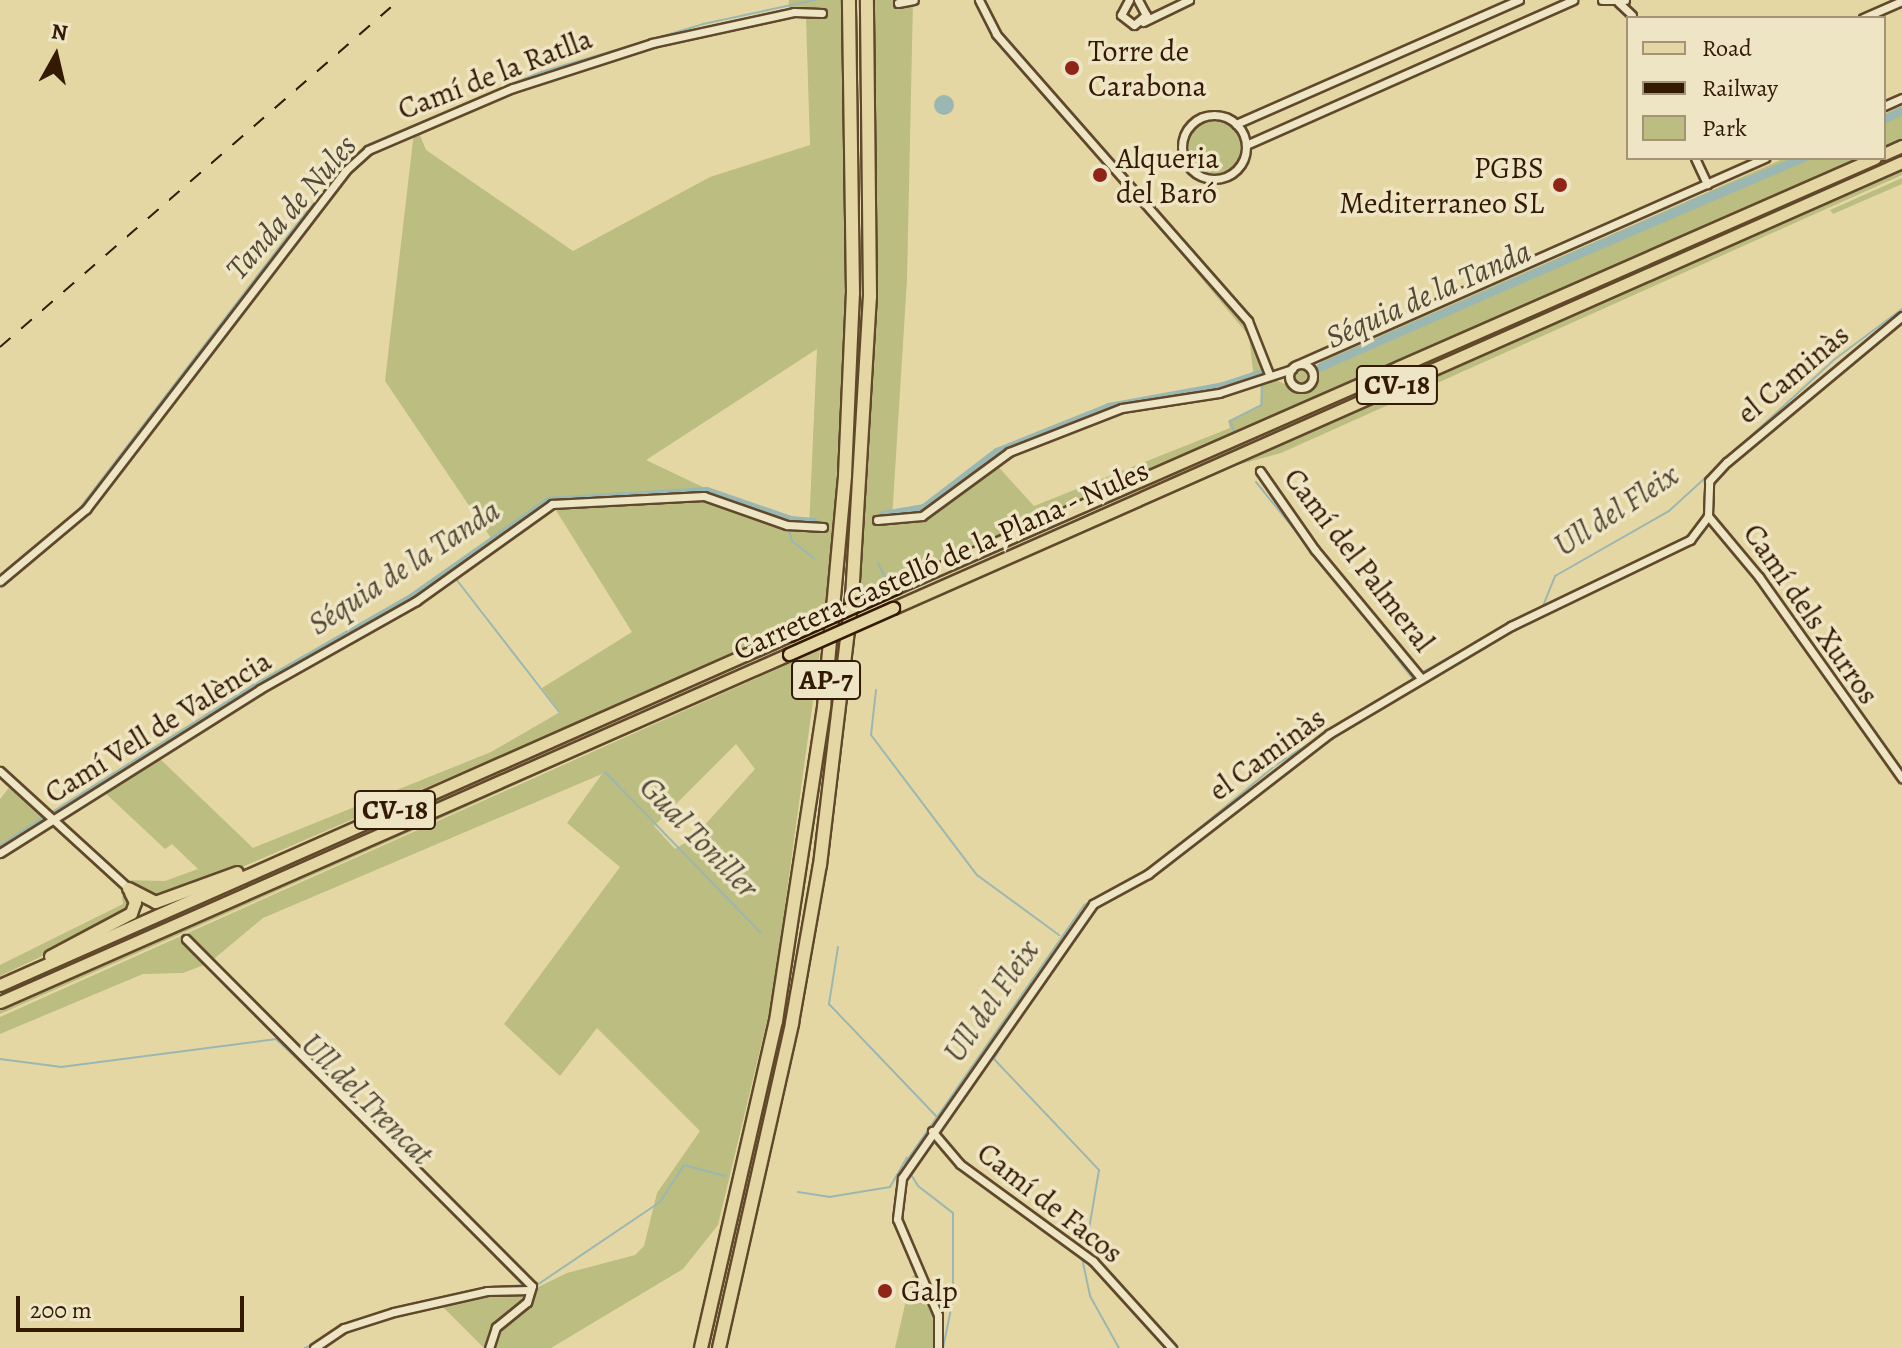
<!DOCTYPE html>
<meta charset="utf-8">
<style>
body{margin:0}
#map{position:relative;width:1902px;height:1348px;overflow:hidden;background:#e5d7a4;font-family:Alegreya,serif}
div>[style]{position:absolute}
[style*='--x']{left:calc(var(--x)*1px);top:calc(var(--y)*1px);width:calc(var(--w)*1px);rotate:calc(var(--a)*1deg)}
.green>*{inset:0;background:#bbbd81}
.round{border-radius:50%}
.water>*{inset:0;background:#9bb7b2}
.stream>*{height:2px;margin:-1px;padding:0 1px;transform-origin:1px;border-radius:1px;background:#9bb7b2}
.canal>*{height:8px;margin:-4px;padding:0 4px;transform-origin:4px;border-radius:4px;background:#9bb7b2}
.roads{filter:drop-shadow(2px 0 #60482b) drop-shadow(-2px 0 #60482b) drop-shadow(0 2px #60482b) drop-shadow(0 -2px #60482b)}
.minor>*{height:7px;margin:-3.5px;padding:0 3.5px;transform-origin:3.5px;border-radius:3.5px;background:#eee5c4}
.minor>.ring{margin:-3.5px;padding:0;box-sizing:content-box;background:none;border:7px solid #eee5c4;border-radius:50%}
.primary>*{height:11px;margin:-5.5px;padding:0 5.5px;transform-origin:5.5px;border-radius:5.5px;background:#e5d7a4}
.motorway>*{height:12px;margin:-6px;padding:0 6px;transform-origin:6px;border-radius:6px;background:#e5d7a4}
.rail>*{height:2px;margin-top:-1px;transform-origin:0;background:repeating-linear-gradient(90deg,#341903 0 14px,transparent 0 28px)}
.bridges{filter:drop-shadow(2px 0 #341903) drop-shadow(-2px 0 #341903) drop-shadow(0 2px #341903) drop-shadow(0 -2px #341903)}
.primary-bridge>*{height:11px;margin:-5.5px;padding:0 5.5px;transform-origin:5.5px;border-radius:5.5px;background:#e5d7a4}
.dots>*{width:22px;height:22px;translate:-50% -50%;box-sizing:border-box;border:4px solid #eee5c4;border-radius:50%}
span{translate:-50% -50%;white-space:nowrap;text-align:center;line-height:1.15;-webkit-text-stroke:7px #eee5c4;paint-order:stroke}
.shield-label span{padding:2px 6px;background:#eee5c4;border:2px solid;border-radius:6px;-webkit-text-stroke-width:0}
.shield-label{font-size:28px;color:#341903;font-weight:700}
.poi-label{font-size:30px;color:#341903}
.left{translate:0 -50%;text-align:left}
.right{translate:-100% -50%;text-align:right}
.street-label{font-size:30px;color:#341903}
.water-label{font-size:32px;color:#534838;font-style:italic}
.legend{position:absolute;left:1626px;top:16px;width:260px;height:144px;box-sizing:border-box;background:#eee5c4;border:2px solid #a49377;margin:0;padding:10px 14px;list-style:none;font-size:24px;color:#341903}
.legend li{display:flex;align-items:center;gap:16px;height:40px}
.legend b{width:40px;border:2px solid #a49377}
.north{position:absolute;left:16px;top:16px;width:80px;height:80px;-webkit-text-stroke:6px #eee5c4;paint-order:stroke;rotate:8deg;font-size:22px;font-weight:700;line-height:32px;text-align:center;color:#341903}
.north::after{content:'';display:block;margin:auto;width:28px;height:36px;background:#341903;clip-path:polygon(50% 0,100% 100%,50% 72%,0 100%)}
.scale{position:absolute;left:16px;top:1296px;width:228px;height:36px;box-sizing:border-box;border:4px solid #341903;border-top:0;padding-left:10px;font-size:24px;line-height:28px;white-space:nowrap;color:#341903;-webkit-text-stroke:6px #eee5c4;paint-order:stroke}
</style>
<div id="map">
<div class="green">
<i style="clip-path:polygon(evenodd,789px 0,846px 0,848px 267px,829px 613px,187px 891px,155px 901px,128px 888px,133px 905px,96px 931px,0 976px,0 965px,123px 904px,120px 880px,165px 881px,198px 869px,172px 844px,165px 849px,102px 790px,156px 755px,253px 848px,491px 752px,560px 712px,542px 688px,632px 632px,552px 504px,495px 544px,385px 381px,414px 132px,417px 128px,426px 150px,573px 251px,710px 177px,810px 145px,806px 17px,805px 12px,788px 12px,789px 0,817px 349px,809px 528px,714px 498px,709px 490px,646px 460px,817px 349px)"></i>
<i style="clip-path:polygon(872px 0,913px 0,907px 280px,892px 519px,922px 516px,993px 461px,1034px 506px,1230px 428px,1228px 421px,1260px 405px,1261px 379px,1247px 385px,1253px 371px,1249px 336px,1126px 187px,1242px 315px,1270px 378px,1302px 391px,1315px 383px,1321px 362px,1785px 158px,1865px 158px,855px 601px,874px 319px)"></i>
<i style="clip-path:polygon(1902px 106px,1902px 141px,1884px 149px,1884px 114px)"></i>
<i class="round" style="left:1185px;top:118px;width:58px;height:58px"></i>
<i style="clip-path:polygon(1902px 166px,1902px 175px,1281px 453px,1222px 469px,853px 632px)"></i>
<i style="clip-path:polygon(1902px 178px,1902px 184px,1833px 214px,1830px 210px)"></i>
<i class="round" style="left:1292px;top:367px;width:18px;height:18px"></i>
<i style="clip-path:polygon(821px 646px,462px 809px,0 1014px,0 1007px)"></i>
<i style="clip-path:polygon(evenodd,820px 650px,772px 1000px,718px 1225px,683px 1269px,551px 1348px,484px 1348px,439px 1303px,488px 1291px,530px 1291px,567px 1273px,635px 1255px,644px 1246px,657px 1193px,700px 1131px,597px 1028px,560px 1076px,504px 1024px,620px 867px,567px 823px,602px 774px,263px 918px,209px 963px,183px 973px,143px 974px,0 1034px,0 1017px,820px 650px,736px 744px,755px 769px,694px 837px,675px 849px,654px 826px,736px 744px)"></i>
<i style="clip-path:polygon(12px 784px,54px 819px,0 853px,0 799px)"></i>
<i style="clip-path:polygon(919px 1272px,938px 1315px,938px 1348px,895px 1348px,907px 1296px,903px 1283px)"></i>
</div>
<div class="water">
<i class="round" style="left:934px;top:95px;width:20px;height:20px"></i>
</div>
<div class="stream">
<i style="--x:1884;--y:123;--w:20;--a:-27"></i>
<i style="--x:1318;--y:370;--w:537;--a:-23.27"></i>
<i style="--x:1234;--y:431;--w:11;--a:-112"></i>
<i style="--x:1230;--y:421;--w:36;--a:-27"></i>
<i style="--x:1262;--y:405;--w:22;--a:-90"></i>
<i style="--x:1256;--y:482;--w:86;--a:51.1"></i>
<i style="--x:76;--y:513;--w:375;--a:-52.6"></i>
<i style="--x:304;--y:215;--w:92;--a:-48.5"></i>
<i style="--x:365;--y:146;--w:188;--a:-22.9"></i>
<i style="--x:538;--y:73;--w:172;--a:-16.5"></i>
<i style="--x:703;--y:24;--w:115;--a:-12.1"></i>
<i style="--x:789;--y:530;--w:11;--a:75"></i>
<i style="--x:792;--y:541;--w:28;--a:38"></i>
<i style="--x:1321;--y:562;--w:149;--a:51.8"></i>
<i style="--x:878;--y:563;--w:20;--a:63"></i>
<i style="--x:456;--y:579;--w:168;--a:52.2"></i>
<i style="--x:1423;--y:672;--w:137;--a:-28.8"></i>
<i style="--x:1543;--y:606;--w:32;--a:-68"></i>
<i style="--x:1555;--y:576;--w:131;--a:-29.7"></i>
<i style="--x:1669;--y:511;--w:225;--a:-42.5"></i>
<i style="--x:1835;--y:359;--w:84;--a:-36.7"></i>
<i style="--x:876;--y:690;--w:45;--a:96.3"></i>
<i style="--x:871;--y:735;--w:176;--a:52.9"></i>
<i style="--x:977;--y:875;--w:102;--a:36.2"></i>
<i style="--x:605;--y:772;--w:224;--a:45.9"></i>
<i style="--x:1168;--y:854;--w:140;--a:-39.5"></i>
<i style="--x:1276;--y:765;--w:77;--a:-32.9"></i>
<i style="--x:838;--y:947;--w:58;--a:99"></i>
<i style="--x:829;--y:1004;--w:156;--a:46.3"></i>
<i style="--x:1015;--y:1023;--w:42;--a:120.3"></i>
<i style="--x:994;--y:1059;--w:153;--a:46.6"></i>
<i style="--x:1099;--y:1170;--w:78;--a:99.6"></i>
<i style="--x:0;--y:1059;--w:62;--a:7.5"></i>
<i style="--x:61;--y:1067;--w:217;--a:-7.4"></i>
<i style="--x:276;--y:1039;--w:137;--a:43.5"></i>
<i style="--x:905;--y:1163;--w:314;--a:-55.2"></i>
<i style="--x:1084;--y:905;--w:45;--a:-29.4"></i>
<i style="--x:413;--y:1172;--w:158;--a:45.8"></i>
<i style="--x:910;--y:1173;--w:15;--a:58"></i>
<i style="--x:918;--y:1186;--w:44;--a:37.6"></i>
<i style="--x:953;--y:1213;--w:86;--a:90"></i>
<i style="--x:953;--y:1299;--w:50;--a:101.5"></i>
<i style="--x:798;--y:1192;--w:31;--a:9"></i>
<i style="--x:829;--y:1197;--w:62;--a:-9.3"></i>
<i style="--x:890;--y:1187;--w:34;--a:-60"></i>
<i style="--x:1082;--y:1258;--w:39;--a:78"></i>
<i style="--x:1090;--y:1296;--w:60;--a:60.9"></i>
<i style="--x:534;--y:1287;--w:152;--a:-34"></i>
<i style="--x:660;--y:1202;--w:44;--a:-57"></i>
<i style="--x:684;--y:1165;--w:43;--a:14.7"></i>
<i style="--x:487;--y:1288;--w:38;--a:-5"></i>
<i style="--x:436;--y:1299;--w:30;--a:-12"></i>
<i style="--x:401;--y:1307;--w:22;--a:-13"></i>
<i style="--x:363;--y:1318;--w:25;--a:-16"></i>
<i style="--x:305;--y:1348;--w:8;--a:-23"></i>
</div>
<div class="canal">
<i style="--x:1884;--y:120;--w:20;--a:-27"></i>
<i style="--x:1691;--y:204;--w:122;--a:-22.2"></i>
<i style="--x:1321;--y:367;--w:400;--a:-23.7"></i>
<i style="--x:883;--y:515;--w:42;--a:-9.7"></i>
<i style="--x:924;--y:508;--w:92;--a:-37.5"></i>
<i style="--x:997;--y:452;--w:121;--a:-21.9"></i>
<i style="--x:1109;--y:407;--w:116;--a:-10.4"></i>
<i style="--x:1223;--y:386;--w:45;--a:-18"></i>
<i style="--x:55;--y:814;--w:236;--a:-32.3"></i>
<i style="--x:254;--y:688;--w:181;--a:-29.8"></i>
<i style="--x:411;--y:598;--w:169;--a:-35.1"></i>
<i style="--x:549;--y:501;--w:158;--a:-3.6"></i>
<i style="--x:707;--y:491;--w:89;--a:19"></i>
<i style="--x:791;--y:520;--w:23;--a:5"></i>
<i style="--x:0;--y:849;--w:57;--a:-32.9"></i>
</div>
<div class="roads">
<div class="minor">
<i style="--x:979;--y:0;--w:38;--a:63"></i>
<i style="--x:996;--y:34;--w:382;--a:48.7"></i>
<i style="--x:1248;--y:321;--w:57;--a:68.4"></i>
<i style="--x:1129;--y:0;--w:17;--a:118"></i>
<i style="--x:1121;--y:15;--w:16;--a:38"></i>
<i style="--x:1134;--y:25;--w:16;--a:-40"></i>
<i style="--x:1146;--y:15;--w:17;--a:-118"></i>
<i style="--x:1602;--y:0;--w:23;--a:0"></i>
<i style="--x:1618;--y:2;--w:19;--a:43"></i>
<i style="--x:898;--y:3;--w:16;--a:-11"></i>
<i style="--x:1863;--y:18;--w:43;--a:-23.6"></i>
<i style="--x:1143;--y:22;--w:51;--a:-25.6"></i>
<i style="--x:1884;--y:106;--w:20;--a:-24"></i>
<i class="ring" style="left:1182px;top:115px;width:57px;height:57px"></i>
<i style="--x:1236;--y:124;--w:309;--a:-23.7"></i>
<i style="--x:1246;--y:145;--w:358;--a:-23.9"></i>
<i style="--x:1695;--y:158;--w:29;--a:65"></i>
<i style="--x:1299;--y:364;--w:510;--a:-23.85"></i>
<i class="ring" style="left:1289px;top:364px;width:17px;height:17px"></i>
<i style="--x:1260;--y:471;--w:96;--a:55.2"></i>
<i style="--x:1315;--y:550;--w:166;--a:50.4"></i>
<i style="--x:1708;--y:516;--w:80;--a:50.1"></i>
<i style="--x:1759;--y:577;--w:247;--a:54.6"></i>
<i style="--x:877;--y:520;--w:45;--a:-5.1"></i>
<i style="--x:922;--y:516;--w:108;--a:-36.3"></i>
<i style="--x:1009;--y:452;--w:121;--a:-21.3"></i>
<i style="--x:1122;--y:408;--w:98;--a:-8.8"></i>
<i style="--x:1219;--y:393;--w:77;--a:-18.2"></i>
<i style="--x:0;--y:581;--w:112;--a:-39.9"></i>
<i style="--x:86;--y:509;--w:426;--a:-52.5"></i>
<i style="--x:345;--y:171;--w:31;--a:-42"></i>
<i style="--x:368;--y:150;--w:158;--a:-23.2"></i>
<i style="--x:513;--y:88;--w:146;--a:-17.9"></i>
<i style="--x:652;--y:43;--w:145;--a:-12.3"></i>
<i style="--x:794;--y:12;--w:28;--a:2"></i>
<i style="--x:0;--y:771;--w:173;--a:42.4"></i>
<i style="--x:0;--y:853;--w:307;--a:-32.2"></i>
<i style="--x:260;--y:689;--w:179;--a:-29.4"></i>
<i style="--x:416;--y:601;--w:167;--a:-35.5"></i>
<i style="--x:552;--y:504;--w:152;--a:-3"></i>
<i style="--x:704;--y:496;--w:88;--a:19.3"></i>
<i style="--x:787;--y:525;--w:36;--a:3"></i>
<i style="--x:186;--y:939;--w:490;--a:45.1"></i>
<i style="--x:532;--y:1286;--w:17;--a:107"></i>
<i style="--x:527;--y:1302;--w:40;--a:141"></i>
<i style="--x:496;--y:1327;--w:22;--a:108"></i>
<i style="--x:932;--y:1131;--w:43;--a:49.7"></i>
<i style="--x:960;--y:1164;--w:165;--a:36.1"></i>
<i style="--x:1093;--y:1261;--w:118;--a:47.8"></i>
<i style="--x:314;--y:1348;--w:36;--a:-34"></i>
<i style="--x:344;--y:1328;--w:52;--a:-17.7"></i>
<i style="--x:394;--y:1312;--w:95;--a:-12.7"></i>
<i style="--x:487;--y:1291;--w:43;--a:-1.3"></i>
<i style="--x:938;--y:1348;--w:33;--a:-90"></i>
<i style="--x:938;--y:1315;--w:104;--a:-113.1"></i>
<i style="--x:897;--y:1219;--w:41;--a:-83"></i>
<i style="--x:902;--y:1178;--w:334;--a:-55.1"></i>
<i style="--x:1093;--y:904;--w:63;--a:-28.6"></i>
<i style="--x:1148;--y:874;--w:229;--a:-37.7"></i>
<i style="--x:1329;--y:734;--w:212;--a:-30.7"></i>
<i style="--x:1511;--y:626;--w:199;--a:-25.7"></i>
<i style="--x:1690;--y:540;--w:30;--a:-53"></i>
<i style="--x:1708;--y:516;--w:35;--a:-88"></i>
<i style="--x:1709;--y:481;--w:26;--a:-47"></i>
<i style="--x:1727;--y:462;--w:228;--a:-39.8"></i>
</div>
<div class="primary">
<i style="--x:1884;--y:154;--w:20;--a:-24"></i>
<i style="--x:895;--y:588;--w:1070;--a:-23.69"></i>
<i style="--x:893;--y:608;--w:1103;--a:-23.85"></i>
<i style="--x:128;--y:888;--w:30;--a:27"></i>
<i style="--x:155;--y:902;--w:87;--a:-20.1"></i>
<i style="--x:50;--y:956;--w:92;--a:-28"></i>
<i style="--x:131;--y:913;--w:12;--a:-70"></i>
<i style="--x:135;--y:902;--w:11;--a:-117"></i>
<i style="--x:0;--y:985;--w:864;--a:-23.9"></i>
<i style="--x:0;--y:1002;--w:862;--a:-23.8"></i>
</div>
<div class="motorway">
<i style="--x:701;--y:1348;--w:335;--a:-77.1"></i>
<i style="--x:776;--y:1021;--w:318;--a:-81.3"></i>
<i style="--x:824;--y:707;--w:233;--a:-84.8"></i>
<i style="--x:845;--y:475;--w:182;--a:-87.5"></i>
<i style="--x:853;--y:293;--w:293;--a:-90.8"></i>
<i style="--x:719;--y:1348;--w:333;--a:-77.3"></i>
<i style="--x:792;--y:1023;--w:160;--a:-80"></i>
<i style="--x:820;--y:865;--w:269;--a:-83.2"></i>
<i style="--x:852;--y:598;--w:302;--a:-86.6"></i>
<i style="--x:870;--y:297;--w:297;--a:-90.6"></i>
</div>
</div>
<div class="rail">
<i style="--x:0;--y:347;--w:529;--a:-41.01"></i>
</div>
<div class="bridges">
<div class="primary-bridge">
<i style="--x:790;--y:635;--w:115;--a:-24.1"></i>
<i style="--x:789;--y:654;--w:114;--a:-23.9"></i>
</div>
</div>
<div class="dots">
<i style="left:1072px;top:68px;background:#8f2418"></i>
<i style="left:1100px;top:175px;background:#8f2418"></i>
<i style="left:1560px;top:185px;background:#8f2418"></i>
<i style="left:885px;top:1291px;background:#8f2418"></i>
</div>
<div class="shield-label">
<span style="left:1397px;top:385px">CV-18</span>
<span style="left:826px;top:680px">AP-7</span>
<span style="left:395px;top:810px">CV-18</span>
</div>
<div class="poi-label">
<span class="left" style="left:1088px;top:68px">Torre de<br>Carabona</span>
<span class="left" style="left:1116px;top:175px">Alqueria<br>del Baró</span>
<span class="right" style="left:1544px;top:185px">PGBS<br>Mediterraneo SL</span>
<span class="left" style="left:901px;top:1291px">Galp</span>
</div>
<div class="street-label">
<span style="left:495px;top:74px;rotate:-21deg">Camí de la Ratlla</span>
<span style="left:1793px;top:374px;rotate:-40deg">el Caminàs</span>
<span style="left:941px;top:560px;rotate:-24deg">Carretera Castelló de la Plana - Nules</span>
<span style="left:1359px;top:560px;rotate:52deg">Camí del Palmeral</span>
<span style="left:1811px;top:614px;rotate:55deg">Camí dels Xurros</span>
<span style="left:158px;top:727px;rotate:-32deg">Camí Vell de València</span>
<span style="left:1267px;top:754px;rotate:-36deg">el Caminàs</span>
<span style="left:1050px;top:1203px;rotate:38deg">Camí de Facos</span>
</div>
<div class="water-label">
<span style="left:291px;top:207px;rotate:-49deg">Tanda de Nules</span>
<span style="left:1428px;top:294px;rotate:-24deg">Séquia de la Tanda</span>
<span style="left:1616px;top:510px;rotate:-33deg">Ull del Fleix</span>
<span style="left:404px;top:567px;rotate:-33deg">Séquia de la Tanda</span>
<span style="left:699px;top:837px;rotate:46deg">Gual Toniller</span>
<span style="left:991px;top:1001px;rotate:-55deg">Ull del Fleix</span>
<span style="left:367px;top:1099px;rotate:45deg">Ull del Trencat</span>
</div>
<ul class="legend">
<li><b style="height:10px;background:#e5d7a4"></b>Road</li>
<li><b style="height:10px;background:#341903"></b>Railway</li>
<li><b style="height:22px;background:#bbbd81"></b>Park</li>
</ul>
<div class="north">N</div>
<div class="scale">200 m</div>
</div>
